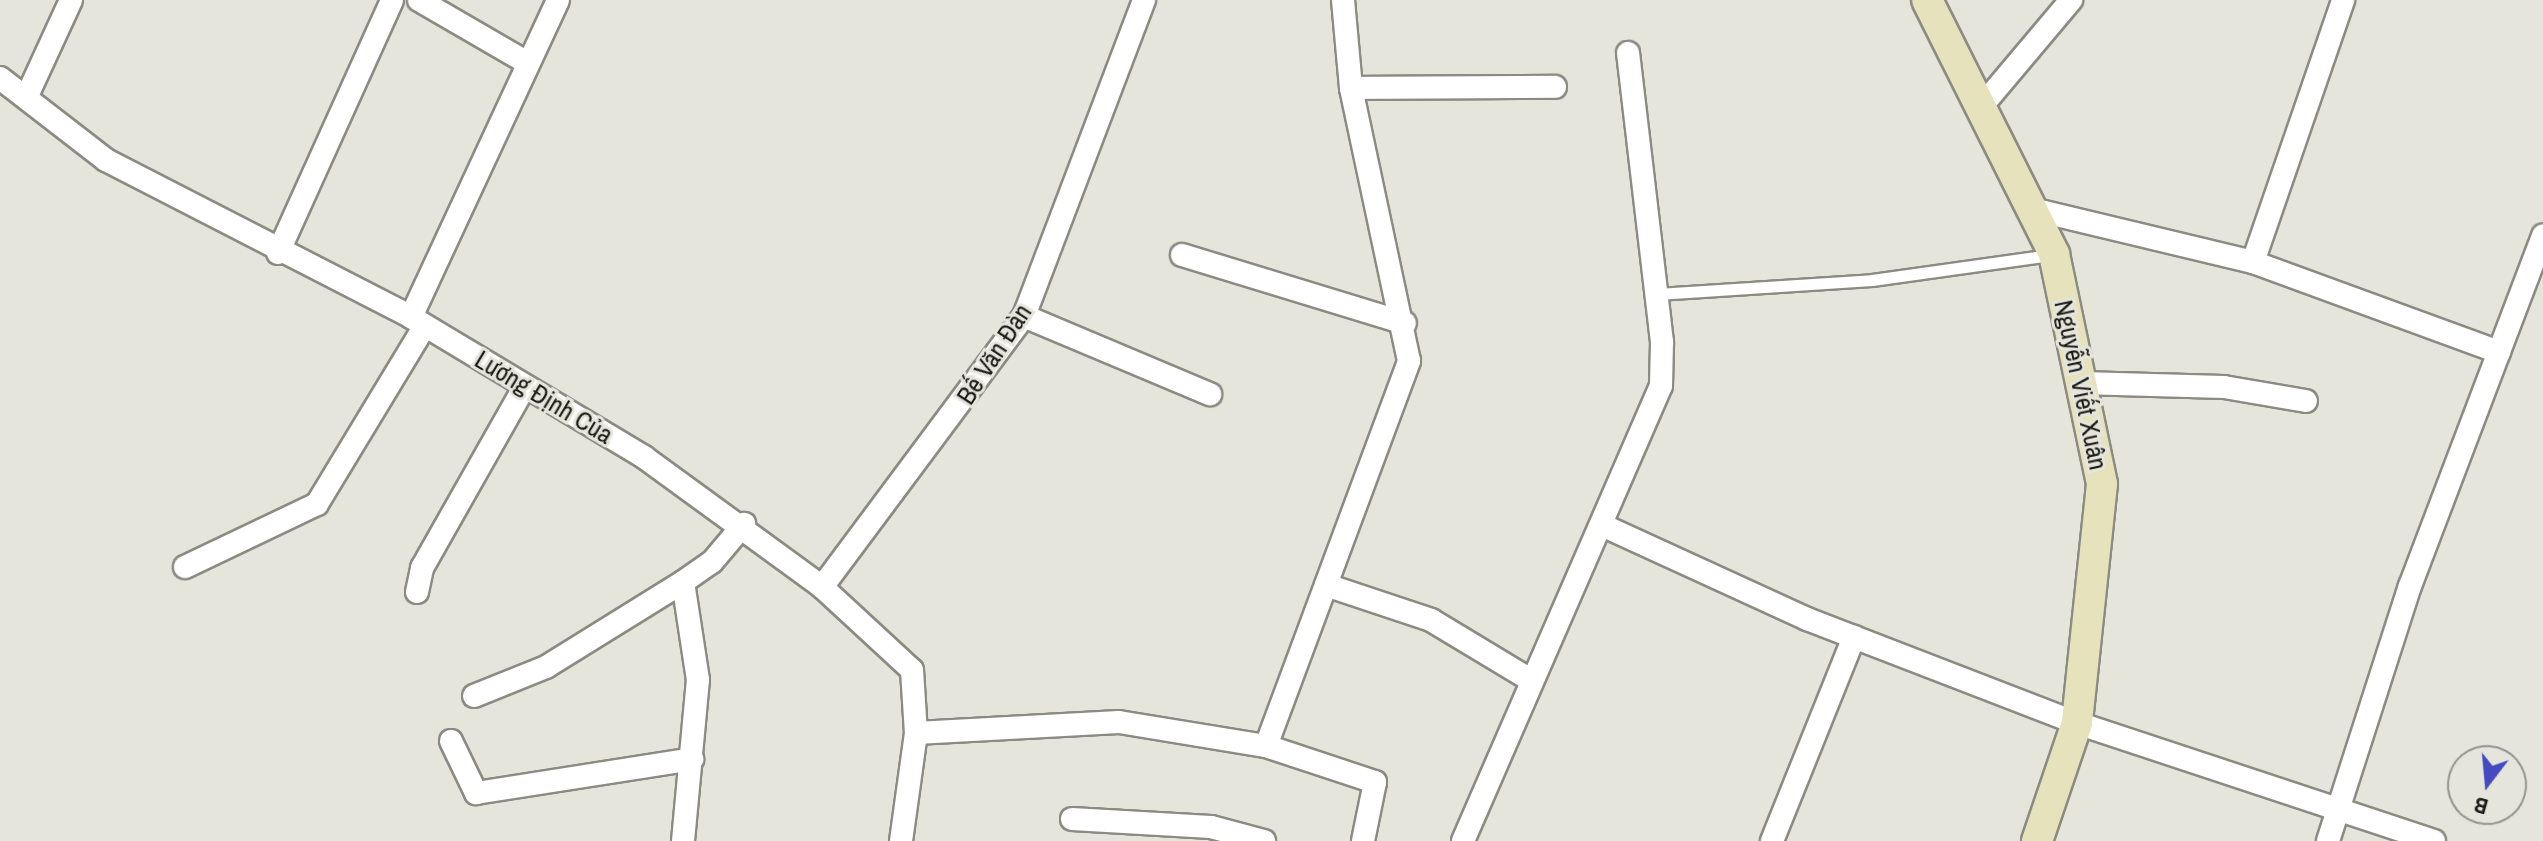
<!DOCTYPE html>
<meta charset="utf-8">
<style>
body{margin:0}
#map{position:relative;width:2543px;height:841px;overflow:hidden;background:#e6e5dc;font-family:"Archivo Narrow",sans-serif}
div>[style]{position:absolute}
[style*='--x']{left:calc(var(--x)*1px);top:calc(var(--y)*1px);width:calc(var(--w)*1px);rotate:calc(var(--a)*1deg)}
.roads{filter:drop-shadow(2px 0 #8c8b83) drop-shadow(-2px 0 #8c8b83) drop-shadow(0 2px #8c8b83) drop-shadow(0 -2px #8c8b83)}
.lane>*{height:11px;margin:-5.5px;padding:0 5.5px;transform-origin:5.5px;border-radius:5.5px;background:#fff}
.street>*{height:22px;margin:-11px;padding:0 11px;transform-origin:11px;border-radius:11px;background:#fff}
.secondary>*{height:30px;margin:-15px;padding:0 15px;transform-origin:15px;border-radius:15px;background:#e6e2bb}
span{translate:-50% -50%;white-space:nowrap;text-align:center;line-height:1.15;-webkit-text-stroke:6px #e6e5dc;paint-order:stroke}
.street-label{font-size:26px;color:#1a1a17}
.north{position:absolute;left:2447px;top:745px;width:80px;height:80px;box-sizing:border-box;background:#e6e5dc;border:2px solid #94948d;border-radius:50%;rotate:196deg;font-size:22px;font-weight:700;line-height:32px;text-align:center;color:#1a1a17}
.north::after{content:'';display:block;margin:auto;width:28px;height:36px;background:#444bc0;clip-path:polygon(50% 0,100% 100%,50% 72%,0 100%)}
</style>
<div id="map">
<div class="roads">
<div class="lane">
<i style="--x:1657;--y:294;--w:215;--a:-3.7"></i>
<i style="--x:1872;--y:280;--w:180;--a:-8"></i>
</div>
<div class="street">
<i style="--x:419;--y:0;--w:124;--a:30.1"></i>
<i style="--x:0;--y:78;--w:134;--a:37.7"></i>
<i style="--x:106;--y:160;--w:343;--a:27.2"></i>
<i style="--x:411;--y:317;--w:272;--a:31"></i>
<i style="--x:644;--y:457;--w:220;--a:36.1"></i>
<i style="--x:822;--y:587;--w:122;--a:42.7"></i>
<i style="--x:912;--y:670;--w:63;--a:86.4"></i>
<i style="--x:916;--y:733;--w:109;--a:97.9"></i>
<i style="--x:1351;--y:88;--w:204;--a:-0.3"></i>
<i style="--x:26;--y:98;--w:108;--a:-65.3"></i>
<i style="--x:1981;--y:107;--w:140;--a:-49.9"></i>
<i style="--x:2032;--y:209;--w:227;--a:13.5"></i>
<i style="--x:2253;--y:262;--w:262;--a:20.1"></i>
<i style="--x:278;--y:253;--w:277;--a:-65.7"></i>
<i style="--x:1182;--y:255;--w:233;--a:17"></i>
<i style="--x:2253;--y:262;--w:277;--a:-71"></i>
<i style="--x:1024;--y:316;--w:202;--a:22.8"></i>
<i style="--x:411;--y:317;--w:349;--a:-65.1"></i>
<i style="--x:2081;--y:383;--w:143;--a:1.6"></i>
<i style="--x:2224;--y:387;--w:83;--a:9.7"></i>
<i style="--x:1602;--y:525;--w:226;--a:24.6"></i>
<i style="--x:1807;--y:619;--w:289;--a:21.1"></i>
<i style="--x:2077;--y:723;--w:376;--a:18.3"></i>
<i style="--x:185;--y:567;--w:146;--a:-25.5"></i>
<i style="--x:317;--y:504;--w:208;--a:-58.8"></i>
<i style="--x:1326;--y:585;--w:111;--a:18.4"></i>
<i style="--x:1431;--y:620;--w:118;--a:31.1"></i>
<i style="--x:822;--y:587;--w:338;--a:-53.3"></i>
<i style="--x:1024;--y:316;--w:338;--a:-69.2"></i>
<i style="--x:417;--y:592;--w:25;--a:-78"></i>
<i style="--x:422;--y:568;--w:209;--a:-60.5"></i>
<i style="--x:474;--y:696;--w:78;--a:-21.9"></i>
<i style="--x:546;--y:667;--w:161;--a:-31.8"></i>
<i style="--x:916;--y:733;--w:203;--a:-3.1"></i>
<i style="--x:1119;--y:722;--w:149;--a:9.3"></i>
<i style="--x:1266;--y:746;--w:411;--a:-69.6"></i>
<i style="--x:1409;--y:361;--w:279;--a:-102"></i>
<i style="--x:1351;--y:88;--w:88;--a:-95.2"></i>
<i style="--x:451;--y:741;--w:58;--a:64.3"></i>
<i style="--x:476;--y:793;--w:219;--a:-8.9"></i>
<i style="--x:1266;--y:746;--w:115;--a:18.3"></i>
<i style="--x:1375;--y:782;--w:60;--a:101.5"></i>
<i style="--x:1072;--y:819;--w:139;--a:3.3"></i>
<i style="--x:1211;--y:827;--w:55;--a:14.8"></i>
<i style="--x:683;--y:841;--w:162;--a:-84.7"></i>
<i style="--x:698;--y:680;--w:99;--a:-98.7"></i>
<i style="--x:683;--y:582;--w:35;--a:-35"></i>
<i style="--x:712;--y:562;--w:50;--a:-49.9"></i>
<i style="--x:1463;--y:841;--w:496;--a:-66.5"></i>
<i style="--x:1661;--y:386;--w:44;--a:-88.7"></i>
<i style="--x:1662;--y:342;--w:291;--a:-96.7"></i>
<i style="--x:1772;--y:841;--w:220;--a:-68.1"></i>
<i style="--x:2328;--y:841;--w:268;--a:-72.2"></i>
<i style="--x:2410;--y:586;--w:375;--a:-69.2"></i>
</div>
<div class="secondary">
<i style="--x:1927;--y:0;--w:284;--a:63.4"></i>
<i style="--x:2054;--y:254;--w:235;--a:78.2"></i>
<i style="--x:2102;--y:484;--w:240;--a:96"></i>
<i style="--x:2077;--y:723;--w:125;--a:108.7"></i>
</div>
</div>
<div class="street-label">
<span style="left:994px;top:354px;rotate:-57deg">Bế Văn Đàn</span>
<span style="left:2081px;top:385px;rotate:78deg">Nguyễn Viết Xuân</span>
<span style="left:544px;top:397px;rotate:31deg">Lương Định Của</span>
</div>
<div class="north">B</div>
</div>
